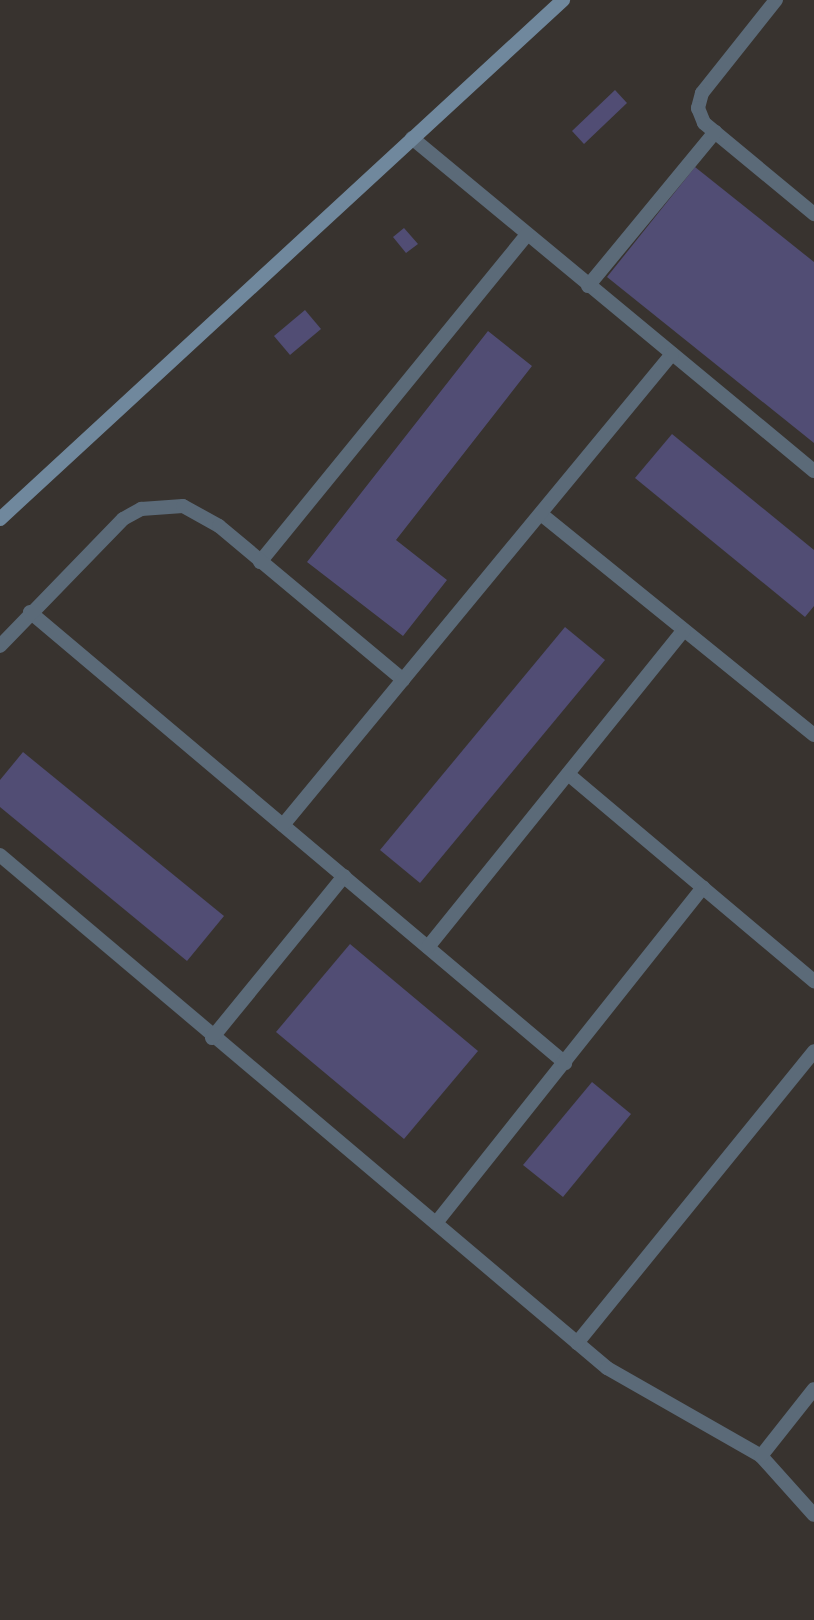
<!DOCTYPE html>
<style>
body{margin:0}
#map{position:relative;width:814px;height:1620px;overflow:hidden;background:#38332f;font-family:Overpass,sans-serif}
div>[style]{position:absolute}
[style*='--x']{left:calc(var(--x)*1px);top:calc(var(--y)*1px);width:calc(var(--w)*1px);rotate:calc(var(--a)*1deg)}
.building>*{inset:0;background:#514d74}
.street>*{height:14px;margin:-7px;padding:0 7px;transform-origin:7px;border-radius:7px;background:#5b6a78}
.secondary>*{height:14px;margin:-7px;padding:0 7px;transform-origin:7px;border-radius:7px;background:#70889d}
span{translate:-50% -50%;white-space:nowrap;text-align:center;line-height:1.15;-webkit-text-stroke:5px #2e2925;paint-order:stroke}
</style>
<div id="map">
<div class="building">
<i style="clip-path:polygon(615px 90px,627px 103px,584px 144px,572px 131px)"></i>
<i style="clip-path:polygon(695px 167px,814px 262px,814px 443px,607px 277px)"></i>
<i style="clip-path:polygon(404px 228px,418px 244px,406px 253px,393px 237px)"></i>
<i style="clip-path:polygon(305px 310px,321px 329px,290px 355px,274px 336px)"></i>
<i style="clip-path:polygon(488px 331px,532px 366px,396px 540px,447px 580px,403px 636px,307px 562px)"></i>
<i style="clip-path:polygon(672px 434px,814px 550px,814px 606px,805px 617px,635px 478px)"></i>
<i style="clip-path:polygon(565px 627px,605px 660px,420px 883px,380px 850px)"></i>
<i style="clip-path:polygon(23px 752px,224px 916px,187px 961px,0 807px,0 780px)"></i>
<i style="clip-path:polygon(350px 944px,478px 1051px,404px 1139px,276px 1032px)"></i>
<i style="clip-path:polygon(592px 1082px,631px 1114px,563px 1197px,523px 1165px)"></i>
</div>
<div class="street">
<i style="--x:776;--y:0;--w:119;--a:128.5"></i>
<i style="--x:702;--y:93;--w:16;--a:105"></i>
<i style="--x:698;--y:108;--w:16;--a:68"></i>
<i style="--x:704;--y:123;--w:143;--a:39.6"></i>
<i style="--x:412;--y:138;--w:522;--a:39.64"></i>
<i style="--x:588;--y:286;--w:200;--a:-50.5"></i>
<i style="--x:541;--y:514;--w:351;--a:39"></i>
<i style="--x:260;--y:562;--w:422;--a:-50.8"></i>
<i style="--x:30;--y:612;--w:700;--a:40.13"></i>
<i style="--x:0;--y:646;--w:177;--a:-45.9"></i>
<i style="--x:123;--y:519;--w:21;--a:-29"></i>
<i style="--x:141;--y:509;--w:42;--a:-4.1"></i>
<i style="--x:183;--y:506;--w:41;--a:29.1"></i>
<i style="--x:219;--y:526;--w:240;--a:39.9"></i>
<i style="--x:568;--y:774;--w:322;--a:40.1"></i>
<i style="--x:283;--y:825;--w:611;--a:-50.45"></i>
<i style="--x:0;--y:855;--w:795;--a:40.2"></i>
<i style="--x:607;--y:1368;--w:177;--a:29.7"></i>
<i style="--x:761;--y:1456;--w:79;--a:48.1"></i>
<i style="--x:428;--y:947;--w:407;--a:-51.1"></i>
<i style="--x:212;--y:1038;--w:209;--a:-50.8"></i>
<i style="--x:436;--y:1223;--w:429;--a:-51.5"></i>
<i style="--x:577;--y:1343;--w:376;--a:-50.9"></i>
<i style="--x:761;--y:1456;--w:85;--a:-51.7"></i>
</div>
<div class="secondary">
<i style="--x:0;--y:519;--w:766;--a:-42.67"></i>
</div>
</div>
